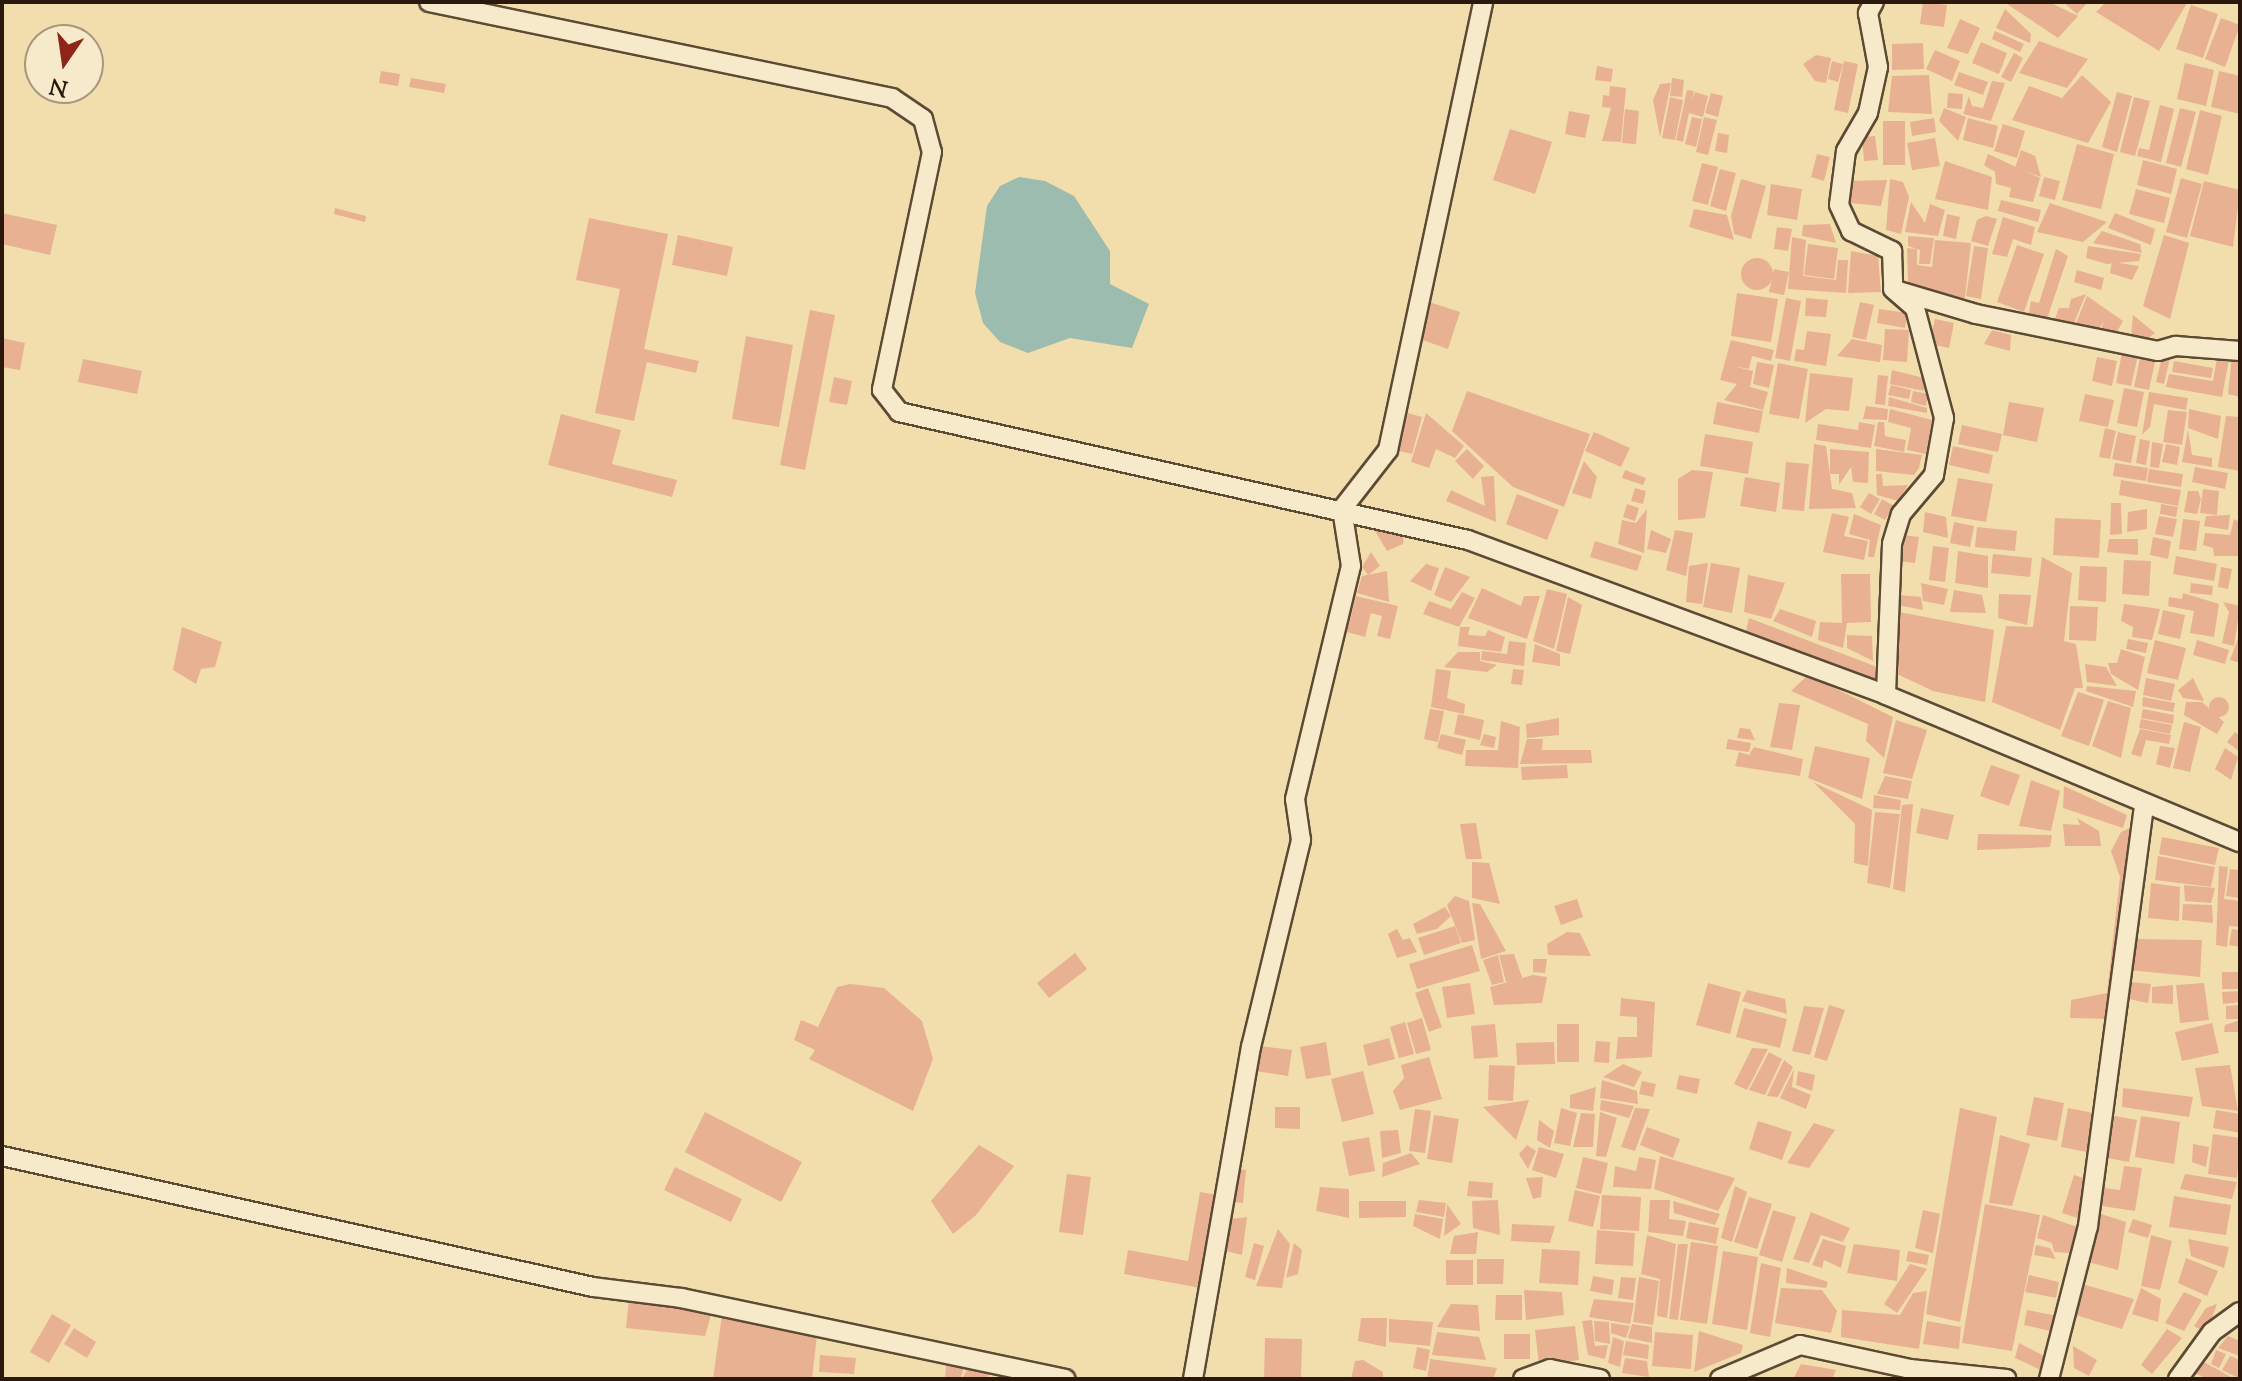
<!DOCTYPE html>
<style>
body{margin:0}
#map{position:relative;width:2242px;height:1381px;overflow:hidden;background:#f2dead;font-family:"Sorts Mill Goudy",serif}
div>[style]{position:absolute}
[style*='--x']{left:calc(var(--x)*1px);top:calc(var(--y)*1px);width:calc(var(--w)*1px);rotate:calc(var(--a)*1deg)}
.water>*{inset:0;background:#9bbcae}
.building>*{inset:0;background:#e8b192}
.round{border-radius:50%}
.roads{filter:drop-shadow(2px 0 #5c4a35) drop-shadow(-2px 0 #5c4a35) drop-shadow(0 2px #5c4a35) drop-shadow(0 -2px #5c4a35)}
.minor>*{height:18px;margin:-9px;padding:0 9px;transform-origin:9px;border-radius:9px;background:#f7eaca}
span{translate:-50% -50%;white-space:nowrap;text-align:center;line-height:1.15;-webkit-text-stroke:8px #f7eaca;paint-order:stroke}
.frame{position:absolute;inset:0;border:4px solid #2a180d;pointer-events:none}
.north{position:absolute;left:24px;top:24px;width:80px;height:80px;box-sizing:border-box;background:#f7eaca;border:2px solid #a5967e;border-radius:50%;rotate:193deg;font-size:22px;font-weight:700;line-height:32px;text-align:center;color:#2a180d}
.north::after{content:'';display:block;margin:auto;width:28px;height:36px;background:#8f2418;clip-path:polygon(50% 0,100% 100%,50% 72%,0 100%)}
</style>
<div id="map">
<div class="water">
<i style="clip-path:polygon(1019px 177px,1045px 181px,1074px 196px,1110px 251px,1110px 284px,1149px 304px,1132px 348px,1070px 338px,1028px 353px,1000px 342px,983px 323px,975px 293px,987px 206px,1000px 186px)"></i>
</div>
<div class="building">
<i style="clip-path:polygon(1923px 2px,1947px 5px,1944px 27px,1920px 24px)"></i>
<i style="clip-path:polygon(2004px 2px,2049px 2px,2078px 16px,2058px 38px)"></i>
<i style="clip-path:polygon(2063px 2px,2088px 2px,2077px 14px)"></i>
<i style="clip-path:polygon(2106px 2px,2186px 2px,2187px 3px,2159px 51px,2096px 12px)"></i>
<i style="clip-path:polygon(2191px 5px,2218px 14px,2203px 58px,2176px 49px)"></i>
<i style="clip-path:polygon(2005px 9px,2031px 34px,2030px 43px,1996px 28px)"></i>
<i style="clip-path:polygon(2221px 18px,2240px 25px,2225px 67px,2205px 59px)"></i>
<i style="clip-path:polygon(1960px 19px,1980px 28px,1968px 54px,1947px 48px)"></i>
<i style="clip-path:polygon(1995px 31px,2024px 44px,2020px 52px,1992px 39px)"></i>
<i style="clip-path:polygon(2039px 41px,2088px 59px,2067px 88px,2019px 73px)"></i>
<i style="clip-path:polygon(1981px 42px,2007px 53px,1999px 74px,1972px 63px)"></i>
<i style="clip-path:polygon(1923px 43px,1924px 69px,1892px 70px,1892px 44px)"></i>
<i style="clip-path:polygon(1935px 50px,1960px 61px,1952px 81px,1926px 69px)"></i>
<i style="clip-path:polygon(2014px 53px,2023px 58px,2011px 82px,2001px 77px)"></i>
<i style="clip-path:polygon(1816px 55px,1831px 58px,1826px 83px,1815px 81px,1803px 64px)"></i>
<i style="clip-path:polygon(1832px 61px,1843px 64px,1838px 82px,1828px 79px)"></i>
<i style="clip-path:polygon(1844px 61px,1858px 64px,1848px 113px,1834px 110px)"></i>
<i style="clip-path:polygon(2185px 63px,2214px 70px,2206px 106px,2177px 99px)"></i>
<i style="clip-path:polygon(1597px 66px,1613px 69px,1611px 82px,1595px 80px)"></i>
<i style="clip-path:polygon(381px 71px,400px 74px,398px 86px,379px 83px)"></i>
<i style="clip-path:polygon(2219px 71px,2240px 76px,2240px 114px,2211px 107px)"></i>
<i style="clip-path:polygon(1959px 72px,1988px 82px,1983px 95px,1954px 85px)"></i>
<i style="clip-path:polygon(1929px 75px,1932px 114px,1888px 112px,1892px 76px)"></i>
<i style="clip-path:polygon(2082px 75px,2111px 102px,2088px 143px,2012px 120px,2029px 86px,2062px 98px)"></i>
<i style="clip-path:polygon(411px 78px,446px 84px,444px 93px,409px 87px)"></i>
<i style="clip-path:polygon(1672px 78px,1684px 80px,1682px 97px,1670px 96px)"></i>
<i style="clip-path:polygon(1992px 81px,2005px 83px,1991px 121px,1963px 114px,1969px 96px,1972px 106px,1983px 108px)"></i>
<i style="clip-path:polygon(1671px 83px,1660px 137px,1653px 100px,1660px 84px)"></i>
<i style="clip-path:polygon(1610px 86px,1626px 88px,1621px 142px,1602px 141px,1611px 108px,1602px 107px,1603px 95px,1609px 96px)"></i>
<i style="clip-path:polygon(1687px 90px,1694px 91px,1692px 100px,1695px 92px,1708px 96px,1703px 117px,1689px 113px,1683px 142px,1676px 140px)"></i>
<i style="clip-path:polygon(2117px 92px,2132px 96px,2117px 152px,2102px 147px)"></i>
<i style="clip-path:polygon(1711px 93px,1723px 96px,1718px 117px,1705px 113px)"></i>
<i style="clip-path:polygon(1948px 93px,1963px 94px,1962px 109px,1947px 108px)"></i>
<i style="clip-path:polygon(1670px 97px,1683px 100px,1675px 140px,1662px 138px)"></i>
<i style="clip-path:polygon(2134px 97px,2150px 101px,2135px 156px,2120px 152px)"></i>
<i style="clip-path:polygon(2160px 105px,2174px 109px,2161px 162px,2137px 156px,2139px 148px,2149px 150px)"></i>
<i style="clip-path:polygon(1944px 108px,1966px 117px,1958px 141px,1939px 121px)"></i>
<i style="clip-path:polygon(2180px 108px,2196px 112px,2181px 167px,2166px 163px)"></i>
<i style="clip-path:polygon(1625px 109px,1639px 111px,1636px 144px,1622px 143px)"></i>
<i style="clip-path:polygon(2200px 110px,2222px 116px,2208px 175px,2186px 169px)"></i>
<i style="clip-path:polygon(1569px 111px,1590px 115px,1585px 138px,1565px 134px)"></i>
<i style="clip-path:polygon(1692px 117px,1702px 119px,1696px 147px,1685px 144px)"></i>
<i style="clip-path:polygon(1704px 117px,1717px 120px,1708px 155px,1696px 152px)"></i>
<i style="clip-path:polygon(1934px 118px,1936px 132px,1912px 136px,1910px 122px)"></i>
<i style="clip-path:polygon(1968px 118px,1998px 126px,1993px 148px,1963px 140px)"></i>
<i style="clip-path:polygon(1883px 121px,1905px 121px,1905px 165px,1883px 165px)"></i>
<i style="clip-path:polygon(2003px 124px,2025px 131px,2017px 158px,1994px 151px)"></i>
<i style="clip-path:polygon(1510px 129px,1552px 142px,1535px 194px,1493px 180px)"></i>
<i style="clip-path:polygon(1718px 133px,1729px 135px,1727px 153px,1715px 151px)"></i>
<i style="clip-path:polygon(1875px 136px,1878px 160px,1864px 161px,1862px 137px)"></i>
<i style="clip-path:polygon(1935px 138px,1940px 166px,1912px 170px,1907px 143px)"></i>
<i style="clip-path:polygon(2077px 144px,2114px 154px,2101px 209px,2062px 200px)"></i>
<i style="clip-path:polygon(2021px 150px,2035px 156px,2041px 177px,2015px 168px)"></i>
<i style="clip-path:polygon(1817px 154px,1830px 157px,1824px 181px,1811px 177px)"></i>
<i style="clip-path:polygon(1988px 154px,2040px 178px,2033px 202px,2009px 197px,2011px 188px,1996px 184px,1995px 172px,1984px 165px)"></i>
<i style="clip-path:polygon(2143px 160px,2177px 169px,2171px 194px,2137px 185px)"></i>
<i style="clip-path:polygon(1945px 161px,1992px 177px,1988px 210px,1935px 199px)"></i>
<i style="clip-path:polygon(1702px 163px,1718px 167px,1708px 205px,1692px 201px)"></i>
<i style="clip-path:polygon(1720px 169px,1736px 173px,1726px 211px,1710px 206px)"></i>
<i style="clip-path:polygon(2044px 177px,2060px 181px,2055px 200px,2039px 196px)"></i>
<i style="clip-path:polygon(2181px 178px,2202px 184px,2187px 238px,2166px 232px)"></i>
<i style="clip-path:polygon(1741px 179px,1766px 186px,1751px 239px,1734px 234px,1731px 216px)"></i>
<i style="clip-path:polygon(1890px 179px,1903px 182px,1909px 197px,1901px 234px,1886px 230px)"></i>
<i style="clip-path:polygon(1887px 180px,1881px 206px,1851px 203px,1848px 181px)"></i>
<i style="clip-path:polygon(2204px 181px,2240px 190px,2233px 247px,2190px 236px)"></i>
<i style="clip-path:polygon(1771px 184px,1802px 189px,1797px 220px,1767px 215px)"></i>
<i style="clip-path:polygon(2136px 189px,2170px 198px,2164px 223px,2129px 214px)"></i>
<i style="clip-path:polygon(2001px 200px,2041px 210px,2038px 222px,1998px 211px)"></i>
<i style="clip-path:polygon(1911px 202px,1925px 223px,1930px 204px,1945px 210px,1938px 236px,1905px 232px)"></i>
<i style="clip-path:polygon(2050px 203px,2107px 222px,2083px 242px,2037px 232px)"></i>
<i style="clip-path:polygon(335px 208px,366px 216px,365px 222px,334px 214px)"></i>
<i style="clip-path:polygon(1694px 209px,1727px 215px,1734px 240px,1689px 227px)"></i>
<i style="clip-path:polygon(2px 213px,57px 225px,50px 255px,2px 244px)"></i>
<i style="clip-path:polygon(2115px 213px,2155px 229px,2151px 245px,2108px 228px)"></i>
<i style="clip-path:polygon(1947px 214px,1960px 217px,1956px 239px,1943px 236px)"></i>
<i style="clip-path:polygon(1986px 216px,1997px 219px,1988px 246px,1971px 241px,1977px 220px)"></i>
<i style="clip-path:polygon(2003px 217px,2035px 227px,2031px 245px,2013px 239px,2007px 257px,1992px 254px)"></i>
<i style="clip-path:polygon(589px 218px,668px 234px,644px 349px,699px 361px,696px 373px,647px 362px,634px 421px,595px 413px,620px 289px,576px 280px)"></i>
<i style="clip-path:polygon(1830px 224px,1836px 243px,1802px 236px,1803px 225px)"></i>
<i style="clip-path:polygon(1777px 227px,1792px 229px,1788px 251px,1774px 249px)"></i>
<i style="clip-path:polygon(2102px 231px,2140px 244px,2142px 253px,2093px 243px)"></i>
<i style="clip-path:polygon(678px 235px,733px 247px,727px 276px,672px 265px)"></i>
<i style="clip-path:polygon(2164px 235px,2189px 243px,2170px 319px,2143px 306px)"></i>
<i style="clip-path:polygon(1908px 236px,1934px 238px,1930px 264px,1919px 264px,1920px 250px,1908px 246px)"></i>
<i style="clip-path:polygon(1792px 237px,1806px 240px,1803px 276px,1836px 280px,1838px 260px,1848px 260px,1846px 293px,1788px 289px)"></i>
<i style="clip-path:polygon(1935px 240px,1971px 243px,1965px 298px,1915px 293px,1908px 281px,1907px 248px,1917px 249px,1917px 265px,1932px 267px)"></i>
<i style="clip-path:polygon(1808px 244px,1838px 248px,1834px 279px,1804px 275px)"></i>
<i style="clip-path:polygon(2017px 245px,2044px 254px,2024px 312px,1997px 302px)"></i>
<i style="clip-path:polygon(1974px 246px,1988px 248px,1981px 299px,1966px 296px)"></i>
<i style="clip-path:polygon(2088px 246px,2141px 254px,2139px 261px,2107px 264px,2086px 258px)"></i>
<i style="clip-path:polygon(2056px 249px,2068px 256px,2047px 319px,2029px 313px,2031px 301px,2039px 303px)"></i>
<i style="clip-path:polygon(1851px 251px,1878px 256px,1881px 292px,1848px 293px)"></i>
<i class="round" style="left:1741px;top:258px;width:32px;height:32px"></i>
<i style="clip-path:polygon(2112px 262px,2139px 266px,2132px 280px,2110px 273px)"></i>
<i style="clip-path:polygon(1774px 269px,1789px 272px,1784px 295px,1769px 292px)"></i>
<i style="clip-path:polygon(2077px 270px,2104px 278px,2101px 290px,2074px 282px)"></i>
<i style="clip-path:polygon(1737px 293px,1778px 299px,1771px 342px,1731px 336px)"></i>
<i style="clip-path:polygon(2086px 294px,2074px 323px,2055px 319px,2059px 308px,2069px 308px,2071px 299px)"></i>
<i style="clip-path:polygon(2087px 296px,2123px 321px,2113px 339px,2098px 337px,2104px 321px,2095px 335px,2074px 328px)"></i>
<i style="clip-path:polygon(1786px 298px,1801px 301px,1790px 361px,1775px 358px)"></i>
<i style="clip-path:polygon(1806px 298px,1828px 300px,1826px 317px,1805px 316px)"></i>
<i style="clip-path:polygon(1426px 301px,1460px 312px,1448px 349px,1414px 337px)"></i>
<i style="clip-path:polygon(1860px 302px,1874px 305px,1866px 340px,1852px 337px)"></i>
<i style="clip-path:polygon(1879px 309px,1907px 313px,1905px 328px,1877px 323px)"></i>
<i style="clip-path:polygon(810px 310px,835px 315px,805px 470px,780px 465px)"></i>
<i style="clip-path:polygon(2133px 315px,2155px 333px,2143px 342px,2131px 339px)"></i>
<i style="clip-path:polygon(1935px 319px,1954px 323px,1949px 348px,1929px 344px)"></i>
<i style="clip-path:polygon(1885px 329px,1909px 330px,1907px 362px,1883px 360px)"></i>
<i style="clip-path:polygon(1992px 330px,2011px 335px,2010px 351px,1984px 344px)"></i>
<i style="clip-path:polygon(1807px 331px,1831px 334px,1826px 366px,1794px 361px,1796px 349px,1804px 350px)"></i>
<i style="clip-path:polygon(746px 336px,793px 345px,779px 427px,732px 419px)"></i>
<i style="clip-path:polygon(2px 338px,25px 343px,20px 370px,2px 367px)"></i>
<i style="clip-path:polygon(1852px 339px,1882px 345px,1880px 362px,1837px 356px)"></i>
<i style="clip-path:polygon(1731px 340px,1774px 350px,1771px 361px,1752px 356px,1749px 369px,1733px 366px,1753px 371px,1750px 387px,1768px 392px,1763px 410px,1724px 400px,1737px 384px,1720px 380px)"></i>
<i style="clip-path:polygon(2123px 348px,2139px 351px,2131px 386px,2116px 383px)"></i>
<i style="clip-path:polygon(2172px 349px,2164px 384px,2156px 382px,2163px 353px)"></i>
<i style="clip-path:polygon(2141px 353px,2156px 357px,2149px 390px,2134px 387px)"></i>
<i style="clip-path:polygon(2232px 356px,2240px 357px,2240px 397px,2228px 394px)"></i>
<i style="clip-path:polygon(2097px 357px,2117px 361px,2112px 386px,2092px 381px)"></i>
<i style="clip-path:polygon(2217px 358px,2229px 359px,2222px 397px,2166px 387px,2169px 374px,2213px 381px)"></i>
<i style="clip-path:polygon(83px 359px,142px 371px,137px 394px,78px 382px)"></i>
<i style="clip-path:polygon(2174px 361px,2213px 368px,2211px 378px,2172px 372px)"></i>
<i style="clip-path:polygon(1757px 362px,1774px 365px,1769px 388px,1753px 384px)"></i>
<i style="clip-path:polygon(1778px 363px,1808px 369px,1799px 419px,1769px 414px)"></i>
<i style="clip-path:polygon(1892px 370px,1924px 378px,1924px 391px,1890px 384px)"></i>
<i style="clip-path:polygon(1810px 373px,1853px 378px,1849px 411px,1826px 409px,1805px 423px)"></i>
<i style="clip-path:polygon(1878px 375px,1888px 376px,1885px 405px,1875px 404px)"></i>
<i style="clip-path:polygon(834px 377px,852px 381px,847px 405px,829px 402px)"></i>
<i style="clip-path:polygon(1891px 385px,1911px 390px,1909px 399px,1888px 395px)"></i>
<i style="clip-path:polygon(2124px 388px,2144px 392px,2137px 427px,2117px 423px)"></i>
<i style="clip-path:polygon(1467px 391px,1590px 434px,1564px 507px,1513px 487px,1452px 431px)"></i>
<i style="clip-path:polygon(1913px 391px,1928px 394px,1926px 406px,1911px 402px)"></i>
<i style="clip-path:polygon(2149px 392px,2188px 398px,2186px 410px,2154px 404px,2150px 427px,2142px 435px)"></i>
<i style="clip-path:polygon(2085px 394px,2114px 400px,2108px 427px,2079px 421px)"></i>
<i style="clip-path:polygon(1889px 397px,1927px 408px,1927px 413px,1888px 406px)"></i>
<i style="clip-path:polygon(1717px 402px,1763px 411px,1759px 433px,1713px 424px)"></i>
<i style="clip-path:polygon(2009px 402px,2044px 408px,2037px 442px,2003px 435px)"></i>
<i style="clip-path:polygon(1866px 406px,1888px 409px,1887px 420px,1863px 419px)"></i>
<i style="clip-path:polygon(1394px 409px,1422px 417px,1412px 454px,1395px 450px)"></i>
<i style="clip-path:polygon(1890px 409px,1932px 420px,1926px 454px,1907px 450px,1911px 428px,1888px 422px)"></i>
<i style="clip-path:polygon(2189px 409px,2221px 416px,2218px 439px,2188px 428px)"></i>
<i style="clip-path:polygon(2168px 410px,2187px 412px,2182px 445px,2163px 442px)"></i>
<i style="clip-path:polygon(1426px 413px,1464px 446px,1455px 458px,1436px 449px,1429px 468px,1411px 462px)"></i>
<i style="clip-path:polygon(561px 414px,621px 430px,612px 464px,677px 480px,672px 497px,548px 465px)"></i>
<i style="clip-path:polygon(2226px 416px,2240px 417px,2240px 471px,2218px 467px)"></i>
<i style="clip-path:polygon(1859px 422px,1875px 425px,1871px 448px,1816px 440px,1818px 424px,1858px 430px)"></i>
<i style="clip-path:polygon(1878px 422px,1884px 422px,1885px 436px,1906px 440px,1904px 452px,1874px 446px)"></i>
<i style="clip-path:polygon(1962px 425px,2002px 434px,1998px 452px,1958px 444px)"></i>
<i style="clip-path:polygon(2105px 428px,2116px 431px,2110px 459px,2099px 457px)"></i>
<i style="clip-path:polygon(2188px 430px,2192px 455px,2212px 458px,2212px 467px,2182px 462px)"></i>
<i style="clip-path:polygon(1594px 432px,1630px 448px,1621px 467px,1585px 451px)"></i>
<i style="clip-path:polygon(2118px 432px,2136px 436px,2131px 463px,2112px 459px)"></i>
<i style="clip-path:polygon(1705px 434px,1753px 442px,1748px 474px,1700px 466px)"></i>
<i style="clip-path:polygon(2140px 439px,2150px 441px,2146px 465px,2136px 463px)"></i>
<i style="clip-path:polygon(2152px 442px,2163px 444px,2159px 468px,2150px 467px)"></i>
<i style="clip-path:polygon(1814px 444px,1826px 446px,1832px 489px,1852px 493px,1856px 508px,1809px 509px)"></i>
<i style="clip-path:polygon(2166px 444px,2180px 447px,2177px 465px,2162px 462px)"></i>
<i style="clip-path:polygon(1953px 446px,1993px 455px,1989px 474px,1949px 465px)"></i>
<i style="clip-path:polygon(1467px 449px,1484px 466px,1473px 479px,1455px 461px)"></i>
<i style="clip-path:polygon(1830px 449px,1869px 452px,1868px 483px,1853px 482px,1851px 467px,1839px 485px,1839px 474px,1830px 474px)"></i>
<i style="clip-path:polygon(1876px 449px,1922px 455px,1919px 468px,1914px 475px,1876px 471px)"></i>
<i style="clip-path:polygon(1584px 461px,1597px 477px,1591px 499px,1572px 493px)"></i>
<i style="clip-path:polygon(1786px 462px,1809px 464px,1804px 511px,1782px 509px)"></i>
<i style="clip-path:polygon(2115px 463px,2148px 468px,2146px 481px,2113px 476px)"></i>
<i style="clip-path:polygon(2195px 467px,2228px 473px,2225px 489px,2192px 482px)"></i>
<i style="clip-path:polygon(2149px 469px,2183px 474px,2181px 487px,2147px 482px)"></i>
<i style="clip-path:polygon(1625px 470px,1646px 478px,1643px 485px,1622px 478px)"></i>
<i style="clip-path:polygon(1692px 470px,1713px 472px,1705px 518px,1678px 520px,1678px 479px)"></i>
<i style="clip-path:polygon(1876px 474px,1882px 474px,1883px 486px,1908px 485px,1898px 501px,1877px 495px)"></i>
<i style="clip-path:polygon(1494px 476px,1496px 522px,1446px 501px,1451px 490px,1485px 506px,1481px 477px)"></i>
<i style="clip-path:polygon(1745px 477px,1780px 483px,1776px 512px,1740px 506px)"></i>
<i style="clip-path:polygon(1958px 478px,1993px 484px,1986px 522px,1951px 516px)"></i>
<i style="clip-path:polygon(2121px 480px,2181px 490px,2178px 506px,2119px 495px)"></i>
<i style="clip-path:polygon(1635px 488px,1646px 491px,1643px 504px,1631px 501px)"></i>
<i style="clip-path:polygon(2203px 489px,2219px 491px,2217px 515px,2200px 513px)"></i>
<i style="clip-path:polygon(2188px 491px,2198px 491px,2201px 499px,2197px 514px,2184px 512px)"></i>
<i style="clip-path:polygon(1869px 493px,1880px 499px,1871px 514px,1860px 507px)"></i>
<i style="clip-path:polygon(1517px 494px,1559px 510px,1547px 540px,1506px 524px)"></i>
<i style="clip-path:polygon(1882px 499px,1894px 506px,1885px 520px,1874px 514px)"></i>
<i style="clip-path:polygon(2111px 503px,2121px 503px,2122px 534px,2110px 535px)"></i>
<i style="clip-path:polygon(1627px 504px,1639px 508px,1635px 521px,1623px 517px)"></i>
<i style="clip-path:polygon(2161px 504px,2178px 507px,2176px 517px,2160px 514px)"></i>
<i style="clip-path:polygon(1647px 509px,1644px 553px,1618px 544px,1622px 520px,1636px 523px)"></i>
<i style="clip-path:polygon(2147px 509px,2147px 529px,2127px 532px,2128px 512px)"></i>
<i style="clip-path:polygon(1925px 512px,1946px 517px,1948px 538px,1923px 532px)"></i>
<i style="clip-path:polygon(1832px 513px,1849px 517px,1844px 536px,1868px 541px,1864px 560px,1823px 552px)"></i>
<i style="clip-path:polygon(1854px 514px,1881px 525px,1874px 557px,1868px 557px,1870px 540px,1849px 534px)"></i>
<i style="clip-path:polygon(2230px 515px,2228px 530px,2204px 526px,2206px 516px)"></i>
<i style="clip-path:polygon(2159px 516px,2177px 519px,2173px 537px,2155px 534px)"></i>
<i style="clip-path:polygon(1406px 518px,1403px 544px,1387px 551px,1375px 531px)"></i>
<i style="clip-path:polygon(2055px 518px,2101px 520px,2099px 558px,2053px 555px)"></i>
<i style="clip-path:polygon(2183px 519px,2200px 521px,2196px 551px,2179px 549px)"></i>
<i style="clip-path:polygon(2234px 519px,2240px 522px,2240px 556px,2214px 556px,2213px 548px,2203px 545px,2205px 533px,2230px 535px)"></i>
<i style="clip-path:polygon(1954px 522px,1974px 526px,1970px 547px,1950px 543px)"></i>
<i style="clip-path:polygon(1977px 527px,2017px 531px,2015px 551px,1975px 547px)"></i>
<i style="clip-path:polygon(1651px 530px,1671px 539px,1666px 553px,1647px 549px)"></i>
<i style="clip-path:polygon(1675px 530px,1693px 533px,1686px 576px,1666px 570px)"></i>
<i style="clip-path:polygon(1902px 535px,1919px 537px,1915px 563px,1898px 561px)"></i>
<i style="clip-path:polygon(2153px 537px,2171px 541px,2168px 559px,2150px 555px)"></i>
<i style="clip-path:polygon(2109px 539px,2138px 539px,2138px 555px,2107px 552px)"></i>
<i style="clip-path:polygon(1595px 541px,1642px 556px,1637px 571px,1590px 557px)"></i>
<i style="clip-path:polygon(1933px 546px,1949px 548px,1945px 582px,1929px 580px)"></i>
<i style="clip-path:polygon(1958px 551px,1988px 556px,1988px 588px,1955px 583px)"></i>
<i style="clip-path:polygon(1371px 552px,1380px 566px,1368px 575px,1362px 567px)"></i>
<i style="clip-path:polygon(1993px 554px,2032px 558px,2030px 577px,1991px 573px)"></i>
<i style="clip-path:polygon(2176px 556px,2217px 564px,2214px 581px,2173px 574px)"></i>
<i style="clip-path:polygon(2042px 557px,2072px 573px,2064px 641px,2076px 644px,2083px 688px,2075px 688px,2060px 730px,1992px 702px,2006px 626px,2033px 627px)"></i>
<i style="clip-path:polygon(2124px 560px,2151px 561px,2149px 596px,2122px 594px)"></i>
<i style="clip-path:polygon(1708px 563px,1702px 604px,1686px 602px,1689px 566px)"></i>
<i style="clip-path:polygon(1711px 563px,1740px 568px,1732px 613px,1703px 607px)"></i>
<i style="clip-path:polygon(1426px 564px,1439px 568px,1431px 591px,1410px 581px)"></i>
<i style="clip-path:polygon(2080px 566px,2107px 567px,2106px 602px,2078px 600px)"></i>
<i style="clip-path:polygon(1445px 567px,1470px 577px,1451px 602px,1434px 595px)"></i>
<i style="clip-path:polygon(2221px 567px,2232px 569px,2228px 589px,2218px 587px)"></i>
<i style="clip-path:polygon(1387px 571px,1389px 602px,1357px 593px,1362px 576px)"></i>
<i style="clip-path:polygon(1841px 574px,1870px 574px,1871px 622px,1847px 623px,1843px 648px,1818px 640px,1820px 622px,1842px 623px)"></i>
<i style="clip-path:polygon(1748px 575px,1785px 583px,1771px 619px,1744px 612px)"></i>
<i style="clip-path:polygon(1921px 583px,1948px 589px,1944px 605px,1923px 601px)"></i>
<i style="clip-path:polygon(2191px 583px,2213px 586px,2212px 595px,2190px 593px)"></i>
<i style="clip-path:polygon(1482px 588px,1521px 606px,1524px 596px,1540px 596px,1527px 639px,1468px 618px)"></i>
<i style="clip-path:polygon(1547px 589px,1567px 594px,1554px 649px,1533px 641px)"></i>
<i style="clip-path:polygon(1954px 590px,1982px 595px,1986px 613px,1950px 612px)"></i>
<i style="clip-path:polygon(1462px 592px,1475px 598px,1459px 627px,1423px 614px,1429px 601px,1451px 609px)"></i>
<i style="clip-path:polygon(2183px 593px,2219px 604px,2214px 637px,2190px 633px,2194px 611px,2168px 606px,2169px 597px,2182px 599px)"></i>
<i style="clip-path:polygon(1999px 594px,2031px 595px,2027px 625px,1998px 618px)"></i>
<i style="clip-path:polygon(1899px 595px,1921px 597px,1923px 610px,1898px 605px)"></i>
<i style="clip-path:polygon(1356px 596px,1398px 606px,1390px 639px,1377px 636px,1382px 616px,1371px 613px,1365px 637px,1347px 632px)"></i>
<i style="clip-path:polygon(1568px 597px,1582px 605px,1570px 654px,1556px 651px)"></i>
<i style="clip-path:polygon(2223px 602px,2240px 606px,2234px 646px,2222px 643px,2229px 612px)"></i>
<i style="clip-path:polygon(2124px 604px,2160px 609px,2152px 640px,2132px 637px,2133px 627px,2121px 621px)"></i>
<i style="clip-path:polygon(2070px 606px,2098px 607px,2096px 641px,2069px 640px)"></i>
<i style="clip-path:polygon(1780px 609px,1816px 621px,1812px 637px,1773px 621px)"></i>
<i style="clip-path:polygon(2163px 610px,2185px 615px,2180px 639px,2158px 634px)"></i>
<i style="clip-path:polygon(1899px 612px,1994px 630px,1985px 702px,1933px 691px,1897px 674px)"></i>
<i style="clip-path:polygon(1749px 618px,1877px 667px,1874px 686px,1745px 635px)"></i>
<i style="clip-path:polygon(182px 627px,222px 642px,215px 667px,201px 669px,196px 684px,173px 670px)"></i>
<i style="clip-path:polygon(1460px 627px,1470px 627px,1468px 635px,1485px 636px,1488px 630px,1505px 637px,1501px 652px,1458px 646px)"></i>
<i style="clip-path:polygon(2240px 633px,2240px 663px,2230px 660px)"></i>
<i style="clip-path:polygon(1847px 635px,1872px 636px,1873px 661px,1847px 648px)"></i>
<i style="clip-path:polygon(2128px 639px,2148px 643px,2146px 653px,2126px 649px)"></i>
<i style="clip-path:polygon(2155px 640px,2186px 648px,2178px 680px,2147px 673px)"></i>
<i style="clip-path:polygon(2197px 640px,2229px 650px,2225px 664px,2193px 655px)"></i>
<i style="clip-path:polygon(1509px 641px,1526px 643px,1524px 666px,1481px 660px,1482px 651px,1507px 654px)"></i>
<i style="clip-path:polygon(1535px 644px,1560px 654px,1560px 666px,1532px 662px)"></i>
<i style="clip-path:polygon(2121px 649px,2145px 657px,2138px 690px,2111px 674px,2108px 663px,2117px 663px)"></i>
<i style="clip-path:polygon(1458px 652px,1480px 652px,1480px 661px,1497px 665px,1487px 672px,1444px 667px)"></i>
<i style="clip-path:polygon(2085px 664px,2106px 667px,2117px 686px,2087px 682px)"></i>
<i style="clip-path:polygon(1436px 669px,1451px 671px,1447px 698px,1465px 704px,1464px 714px,1431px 707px)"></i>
<i style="clip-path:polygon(1513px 669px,1524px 670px,1522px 685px,1511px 684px)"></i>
<i style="clip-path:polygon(1808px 675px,1893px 717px,1884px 758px,1866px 741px,1868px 724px,1791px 691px)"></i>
<i style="clip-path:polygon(2146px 678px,2175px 684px,2171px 701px,2143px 695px)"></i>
<i style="clip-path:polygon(2193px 678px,2204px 701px,2183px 698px,2178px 690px)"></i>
<i style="clip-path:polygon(2087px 686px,2136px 691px,2133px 707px,2086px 691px)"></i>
<i style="clip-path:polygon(2078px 692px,2104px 700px,2089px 746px,2061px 736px)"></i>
<i style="clip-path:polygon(2143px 697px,2175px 703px,2173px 712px,2142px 706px)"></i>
<i class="round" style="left:2209px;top:697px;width:20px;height:20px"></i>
<i style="clip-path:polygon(2108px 701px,2131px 708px,2121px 758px,2092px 746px)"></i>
<i style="clip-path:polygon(2186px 702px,2202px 702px,2224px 722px,2217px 734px,2184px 715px)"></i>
<i style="clip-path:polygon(1779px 703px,1800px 705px,1792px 750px,1770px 747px)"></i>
<i style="clip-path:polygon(1430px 709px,1444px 711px,1438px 742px,1424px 739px)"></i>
<i style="clip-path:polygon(2143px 709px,2174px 715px,2173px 724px,2141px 718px)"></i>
<i style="clip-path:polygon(1458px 714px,1484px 720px,1480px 740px,1454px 734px)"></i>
<i style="clip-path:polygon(1559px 718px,1559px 735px,1527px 738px,1526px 724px)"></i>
<i style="clip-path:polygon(2141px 719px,2172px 725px,2170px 734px,2139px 728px)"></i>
<i style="clip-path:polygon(1896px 720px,1927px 730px,1912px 779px,1883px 773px)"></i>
<i style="clip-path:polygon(1501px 721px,1520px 727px,1518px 768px,1465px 766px,1466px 750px,1498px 750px)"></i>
<i style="clip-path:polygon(2184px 722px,2201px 727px,2190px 772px,2173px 768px)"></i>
<i style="clip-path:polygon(1740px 728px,1750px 729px,1755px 740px,1737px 738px)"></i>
<i style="clip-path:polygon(2140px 729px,2171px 735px,2169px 744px,2146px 740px,2141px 757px,2131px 754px)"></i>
<i style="clip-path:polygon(2235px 732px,2240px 736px,2240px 752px,2227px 742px)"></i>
<i style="clip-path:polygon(1441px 734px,1466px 740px,1462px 755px,1437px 748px)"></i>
<i style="clip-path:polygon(1484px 734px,1496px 737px,1494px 748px,1480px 745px)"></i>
<i style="clip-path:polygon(1527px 739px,1543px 739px,1542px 750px,1591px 750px,1592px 763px,1520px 764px)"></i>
<i style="clip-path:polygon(1728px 739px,1751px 743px,1749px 752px,1726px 749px)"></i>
<i style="clip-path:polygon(1815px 746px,1870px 758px,1862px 799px,1808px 778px)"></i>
<i style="clip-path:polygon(2160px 746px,2175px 748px,2170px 768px,2156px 764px)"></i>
<i style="clip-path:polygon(1754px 747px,1803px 759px,1800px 776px,1735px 766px,1739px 752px,1749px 755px)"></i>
<i style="clip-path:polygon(2225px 748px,2238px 757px,2231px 780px,2215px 769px)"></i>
<i style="clip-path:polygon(1567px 765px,1568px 778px,1522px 780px,1521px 767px)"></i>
<i style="clip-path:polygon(1991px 765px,2020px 775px,2009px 806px,1980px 796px)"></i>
<i style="clip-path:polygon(1885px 776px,1912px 781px,1908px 799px,1877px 794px)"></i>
<i style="clip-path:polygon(2031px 780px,2060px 791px,2051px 831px,2019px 826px)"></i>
<i style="clip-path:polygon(1813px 782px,1872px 810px,1868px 866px,1854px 863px,1855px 824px)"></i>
<i style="clip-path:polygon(2064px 786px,2127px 815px,2123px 828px,2063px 808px)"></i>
<i style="clip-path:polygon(1874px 795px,1901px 800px,1900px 810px,1873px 808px)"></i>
<i style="clip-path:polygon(1913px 804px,1905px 892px,1893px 889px,1902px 805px)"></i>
<i style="clip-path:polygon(1921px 808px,1954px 815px,1948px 840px,1916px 833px)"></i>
<i style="clip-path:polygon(1875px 812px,1900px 814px,1890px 888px,1867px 883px)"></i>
<i style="clip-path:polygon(2077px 818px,2099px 831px,2101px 846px,2065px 846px,2063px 824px,2080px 825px)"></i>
<i style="clip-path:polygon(1476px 823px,1482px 859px,1466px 859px,1460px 824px)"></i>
<i style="clip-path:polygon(2134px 826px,2114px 1019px,2070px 1018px,2071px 1000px,2107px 993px,2120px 877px,2111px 851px,2121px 832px)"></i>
<i style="clip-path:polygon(1978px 834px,2052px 835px,2050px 847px,1977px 850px)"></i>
<i style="clip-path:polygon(2162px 837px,2219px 848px,2215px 865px,2159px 854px)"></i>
<i style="clip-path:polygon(2158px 856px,2215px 867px,2211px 887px,2155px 880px)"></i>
<i style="clip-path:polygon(1472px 862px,1489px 863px,1500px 904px,1472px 898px)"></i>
<i style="clip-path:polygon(2219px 866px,2228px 867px,2224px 899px,2240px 901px,2240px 927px,2229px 926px,2227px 947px,2216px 945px)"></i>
<i style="clip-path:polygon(2230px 869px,2240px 870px,2240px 898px,2226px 896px)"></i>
<i style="clip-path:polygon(2151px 883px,2180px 887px,2179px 921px,2148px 918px)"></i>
<i style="clip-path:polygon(2184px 885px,2215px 888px,2211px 903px,2185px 901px)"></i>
<i style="clip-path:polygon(1455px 896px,1469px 901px,1475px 940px,1462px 943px,1447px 905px)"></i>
<i style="clip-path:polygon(1577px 899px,1583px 917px,1561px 925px,1554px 906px)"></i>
<i style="clip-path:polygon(1472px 903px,1480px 904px,1506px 951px,1481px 959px)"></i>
<i style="clip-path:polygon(2183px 904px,2212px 905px,2213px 923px,2182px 920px)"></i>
<i style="clip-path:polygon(1445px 907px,1451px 916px,1437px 929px,1417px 934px,1413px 924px)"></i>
<i style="clip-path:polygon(1455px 926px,1461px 943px,1424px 955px,1418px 938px)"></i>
<i style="clip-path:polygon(1397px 929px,1403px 940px,1410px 938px,1417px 952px,1397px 958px,1388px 934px)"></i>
<i style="clip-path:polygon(2232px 929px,2240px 930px,2240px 947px,2229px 945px)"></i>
<i style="clip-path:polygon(1567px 932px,1580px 933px,1591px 956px,1548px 955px,1547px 944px)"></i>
<i style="clip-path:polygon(2132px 939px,2202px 940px,2200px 977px,2129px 970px)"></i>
<i style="clip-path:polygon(1472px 945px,1480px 971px,1417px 989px,1409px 964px)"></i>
<i style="clip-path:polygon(1075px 953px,1087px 969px,1049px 998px,1037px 983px)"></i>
<i style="clip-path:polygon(1514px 954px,1523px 980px,1506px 982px,1499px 955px)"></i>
<i style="clip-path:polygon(1498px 955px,1504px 982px,1492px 985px,1483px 960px)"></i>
<i style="clip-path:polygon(1533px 959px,1547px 959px,1545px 973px,1533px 972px)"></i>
<i style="clip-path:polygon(2222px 972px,2240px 972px,2240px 989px,2222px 989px)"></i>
<i style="clip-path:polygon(1533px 975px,1547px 977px,1542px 1003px,1494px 1005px,1490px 987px)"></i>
<i style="clip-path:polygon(2130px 982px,2151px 984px,2148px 1003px,2129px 999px)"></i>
<i style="clip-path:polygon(1470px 983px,1475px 1014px,1447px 1018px,1442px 987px)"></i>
<i style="clip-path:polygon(1708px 983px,1741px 992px,1730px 1034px,1696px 1025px)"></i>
<i style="clip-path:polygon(2204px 983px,2209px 1020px,2180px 1023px,2176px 985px)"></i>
<i style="clip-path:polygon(850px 984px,884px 988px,922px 1021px,933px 1059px,913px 1111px,809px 1059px,815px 1050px,794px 1040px,801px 1020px,818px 1027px,837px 987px)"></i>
<i style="clip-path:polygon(2173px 985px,2173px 1004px,2152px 1003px,2152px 987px)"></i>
<i style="clip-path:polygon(1428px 988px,1442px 1027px,1429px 1032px,1415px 993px)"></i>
<i style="clip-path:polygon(1747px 990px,1785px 999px,1787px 1014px,1742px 1001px)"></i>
<i style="clip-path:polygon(2240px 991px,2240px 1002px,2223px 1004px,2222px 992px)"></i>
<i style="clip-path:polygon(1621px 998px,1655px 1002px,1652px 1057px,1616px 1059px,1618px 1037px,1637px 1037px,1637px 1017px,1620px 1016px)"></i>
<i style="clip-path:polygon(1829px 1005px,1845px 1010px,1827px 1061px,1814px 1057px)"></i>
<i style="clip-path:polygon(2240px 1005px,2240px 1019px,2226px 1019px,2226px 1006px)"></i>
<i style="clip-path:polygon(1804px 1006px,1824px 1008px,1810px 1055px,1792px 1051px)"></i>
<i style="clip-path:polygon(1744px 1008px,1787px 1019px,1780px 1048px,1736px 1037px)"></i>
<i style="clip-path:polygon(1422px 1018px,1431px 1050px,1416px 1054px,1407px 1023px)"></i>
<i style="clip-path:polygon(2240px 1020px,2240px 1032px,2224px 1032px,2225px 1025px)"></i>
<i style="clip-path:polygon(1405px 1022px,1414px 1054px,1399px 1058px,1390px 1027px)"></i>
<i style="clip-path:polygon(2212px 1023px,2219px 1053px,2182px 1061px,2175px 1032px)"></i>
<i style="clip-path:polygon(1495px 1024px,1498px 1057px,1474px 1059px,1471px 1026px)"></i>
<i style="clip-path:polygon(1557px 1024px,1579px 1024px,1579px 1062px,1557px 1062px)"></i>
<i style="clip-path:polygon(1389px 1038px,1395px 1059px,1368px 1066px,1363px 1045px)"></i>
<i style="clip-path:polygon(1596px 1041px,1610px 1042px,1609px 1063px,1594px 1062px)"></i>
<i style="clip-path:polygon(1326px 1042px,1331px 1075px,1306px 1079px,1300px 1047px)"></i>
<i style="clip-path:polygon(1554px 1042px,1555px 1064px,1517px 1065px,1516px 1043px)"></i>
<i style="clip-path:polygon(1259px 1046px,1292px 1050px,1288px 1076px,1255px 1071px)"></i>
<i style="clip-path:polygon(1752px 1048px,1768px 1049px,1747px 1090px,1734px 1084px)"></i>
<i style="clip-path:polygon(1769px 1052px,1782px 1059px,1765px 1095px,1749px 1090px)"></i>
<i style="clip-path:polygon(1429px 1057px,1442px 1099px,1400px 1110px,1393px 1091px,1404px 1078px,1401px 1065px)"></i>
<i style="clip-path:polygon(1784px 1060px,1793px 1067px,1778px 1097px,1767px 1096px)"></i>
<i style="clip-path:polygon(1623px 1064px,1642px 1072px,1634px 1087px,1603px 1077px)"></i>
<i style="clip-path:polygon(1489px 1065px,1515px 1066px,1513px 1101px,1488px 1100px)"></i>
<i style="clip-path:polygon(2230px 1065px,2238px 1111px,2202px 1106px,2195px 1068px)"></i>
<i style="clip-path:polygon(1794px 1069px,1792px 1087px,1811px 1095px,1806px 1109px,1780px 1098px)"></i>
<i style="clip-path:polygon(1363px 1071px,1374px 1114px,1342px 1122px,1331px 1079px)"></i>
<i style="clip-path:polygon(1798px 1071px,1815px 1075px,1812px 1091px,1796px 1085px)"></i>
<i style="clip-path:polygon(1679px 1075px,1700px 1079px,1697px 1094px,1676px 1089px)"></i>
<i style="clip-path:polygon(1602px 1080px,1637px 1091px,1638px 1104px,1600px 1098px)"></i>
<i style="clip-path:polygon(1642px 1081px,1656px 1084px,1653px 1097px,1639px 1094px)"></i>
<i style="clip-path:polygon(1596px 1087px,1593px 1111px,1570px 1108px,1570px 1095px)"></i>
<i style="clip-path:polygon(2123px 1088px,2193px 1097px,2189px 1117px,2122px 1107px)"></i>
<i style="clip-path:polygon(2034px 1097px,2064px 1103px,2057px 1141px,2026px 1135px)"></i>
<i style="clip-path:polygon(1529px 1100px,1516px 1140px,1483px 1107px)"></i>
<i style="clip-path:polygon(1601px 1100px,1634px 1106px,1629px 1118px,1600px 1110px)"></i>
<i style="clip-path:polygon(1275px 1107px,1300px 1107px,1300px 1129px,1275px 1128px)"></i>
<i style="clip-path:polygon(1561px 1108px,1577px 1113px,1570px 1146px,1554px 1143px)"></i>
<i style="clip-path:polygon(1635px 1108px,1650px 1109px,1635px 1151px,1621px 1147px)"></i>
<i style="clip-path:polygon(1960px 1108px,1997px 1117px,1960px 1322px,1926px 1314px)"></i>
<i style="clip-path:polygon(2068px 1108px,2099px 1114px,2092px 1153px,2061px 1147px)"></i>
<i style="clip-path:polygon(1415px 1109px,1431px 1111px,1425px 1153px,1409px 1151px)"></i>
<i style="clip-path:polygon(2216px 1110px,2240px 1114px,2240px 1133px,2213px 1128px)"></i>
<i style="clip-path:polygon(705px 1112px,802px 1162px,781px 1202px,685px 1152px)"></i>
<i style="clip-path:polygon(1600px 1112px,1617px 1118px,1606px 1157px,1596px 1156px)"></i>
<i style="clip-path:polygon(1581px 1113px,1595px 1114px,1593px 1147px,1573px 1147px)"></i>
<i style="clip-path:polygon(1434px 1115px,1459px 1119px,1452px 1163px,1427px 1159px)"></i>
<i style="clip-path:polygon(2110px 1115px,2137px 1120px,2129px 1162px,2102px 1157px)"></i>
<i style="clip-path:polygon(2141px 1116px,2180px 1122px,2174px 1164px,2135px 1157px)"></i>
<i style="clip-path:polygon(1539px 1120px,1554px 1131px,1550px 1148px,1537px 1140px)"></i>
<i style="clip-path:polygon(1758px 1121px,1792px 1132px,1782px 1160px,1749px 1149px)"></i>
<i style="clip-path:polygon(1814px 1123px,1835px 1130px,1809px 1168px,1787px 1163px)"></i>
<i style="clip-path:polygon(1647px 1127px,1680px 1139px,1673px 1158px,1640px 1145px)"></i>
<i style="clip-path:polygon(1398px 1130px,1401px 1153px,1382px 1158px,1380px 1131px)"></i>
<i style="clip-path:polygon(2213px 1134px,2240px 1138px,2237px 1178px,2208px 1174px)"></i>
<i style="clip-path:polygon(2000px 1135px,2030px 1144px,2012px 1206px,1989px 1203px)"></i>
<i style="clip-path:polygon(1369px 1137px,1375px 1171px,1349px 1176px,1342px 1142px)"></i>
<i style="clip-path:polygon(2193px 1144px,2209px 1147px,2206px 1167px,2192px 1162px)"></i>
<i style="clip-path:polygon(979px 1145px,1014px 1166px,976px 1215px,953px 1234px,931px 1201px)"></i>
<i style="clip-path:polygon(1527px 1145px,1536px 1151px,1528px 1169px,1519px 1154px)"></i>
<i style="clip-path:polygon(1539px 1147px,1564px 1154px,1556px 1178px,1532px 1170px)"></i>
<i style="clip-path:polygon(1411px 1153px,1420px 1164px,1382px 1177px,1383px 1163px)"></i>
<i style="clip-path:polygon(1660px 1156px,1735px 1178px,1718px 1211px,1654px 1189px)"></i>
<i style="clip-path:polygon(1583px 1157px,1608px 1163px,1601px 1194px,1576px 1188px)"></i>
<i style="clip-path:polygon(1639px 1157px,1656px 1160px,1651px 1189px,1613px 1187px,1615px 1166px,1636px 1171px)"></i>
<i style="clip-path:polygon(2124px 1166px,2142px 1168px,2135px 1211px,2102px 1206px,2104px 1188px,2120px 1190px)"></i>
<i style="clip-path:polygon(675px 1167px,742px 1199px,731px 1222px,664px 1190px)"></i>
<i style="clip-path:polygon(1225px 1168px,1246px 1170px,1243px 1203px,1223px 1201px)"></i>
<i style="clip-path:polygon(1067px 1174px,1091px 1177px,1083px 1235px,1059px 1232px)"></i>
<i style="clip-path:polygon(2185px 1174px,2237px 1182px,2232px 1199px,2180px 1189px)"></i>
<i style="clip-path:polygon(2074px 1175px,2092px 1181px,2081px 1219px,2062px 1213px)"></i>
<i style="clip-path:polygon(1543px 1177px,1541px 1197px,1533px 1199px,1526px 1178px)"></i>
<i style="clip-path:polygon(1469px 1181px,1493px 1183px,1492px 1198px,1467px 1196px)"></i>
<i style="clip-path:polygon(1735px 1186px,1747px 1192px,1732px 1242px,1721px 1238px)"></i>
<i style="clip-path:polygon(1320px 1187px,1349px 1189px,1349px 1218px,1316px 1211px)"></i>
<i style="clip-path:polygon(1575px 1190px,1600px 1196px,1593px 1227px,1568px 1221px)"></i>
<i style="clip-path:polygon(1200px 1192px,1218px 1195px,1201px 1288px,1124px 1274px,1128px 1250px,1188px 1261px)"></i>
<i style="clip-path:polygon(1602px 1195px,1641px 1197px,1639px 1231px,1600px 1229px)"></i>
<i style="clip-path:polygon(2174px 1196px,2231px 1205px,2226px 1235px,2169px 1227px)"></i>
<i style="clip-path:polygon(1749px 1197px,1772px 1204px,1757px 1249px,1734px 1242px)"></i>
<i style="clip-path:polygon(1419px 1200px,1446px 1203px,1444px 1217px,1416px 1212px)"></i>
<i style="clip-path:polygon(1498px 1200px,1500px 1235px,1473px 1228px,1472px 1201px)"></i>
<i style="clip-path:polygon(1650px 1200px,1670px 1200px,1669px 1219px,1686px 1221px,1683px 1236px,1648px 1232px)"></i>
<i style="clip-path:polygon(1359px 1201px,1406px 1201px,1406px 1217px,1359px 1218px)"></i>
<i style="clip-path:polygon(1673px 1201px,1720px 1214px,1715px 1225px,1674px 1213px)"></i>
<i style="clip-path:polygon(1447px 1204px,1461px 1224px,1444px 1236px)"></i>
<i style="clip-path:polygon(1985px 1204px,2040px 1215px,2012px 1351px,1962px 1343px)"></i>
<i style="clip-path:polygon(1773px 1210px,1796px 1217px,1782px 1262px,1759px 1255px)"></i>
<i style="clip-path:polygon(1923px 1210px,1940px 1214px,1933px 1253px,1915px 1248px)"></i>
<i style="clip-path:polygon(1811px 1212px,1850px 1228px,1843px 1242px,1821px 1235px,1809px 1263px,1793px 1259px)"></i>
<i style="clip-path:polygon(1415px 1214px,1443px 1219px,1440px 1239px,1413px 1226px)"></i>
<i style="clip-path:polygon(2101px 1214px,2126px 1222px,2118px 1270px,2088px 1262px)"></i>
<i style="clip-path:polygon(2043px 1215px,2077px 1227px,2069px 1253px,2054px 1252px,2052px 1243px,2037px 1238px)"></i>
<i style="clip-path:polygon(1247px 1217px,1242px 1255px,1222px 1250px,1232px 1219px)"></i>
<i style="clip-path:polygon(2133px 1219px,2152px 1225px,2148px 1238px,2128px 1232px)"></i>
<i style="clip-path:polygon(1689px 1222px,1719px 1228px,1716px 1244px,1686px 1238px)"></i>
<i style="clip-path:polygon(1512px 1224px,1555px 1226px,1550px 1243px,1511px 1241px)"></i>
<i style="clip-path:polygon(1278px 1229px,1290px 1244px,1282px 1288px,1256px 1286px)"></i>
<i style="clip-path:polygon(1597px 1230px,1635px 1233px,1633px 1266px,1595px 1264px)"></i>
<i style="clip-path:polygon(1478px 1232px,1476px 1254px,1450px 1254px,1454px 1236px)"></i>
<i style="clip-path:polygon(1647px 1235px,1676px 1244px,1667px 1318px,1657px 1316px,1660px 1279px,1641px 1274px)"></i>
<i style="clip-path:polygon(2151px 1235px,2172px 1241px,2160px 1290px,2141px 1286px)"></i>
<i style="clip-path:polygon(1823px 1239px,1846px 1246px,1841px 1268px,1824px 1260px,1822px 1268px,1812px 1265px)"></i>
<i style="clip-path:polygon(2188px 1239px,2229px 1247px,2224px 1268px,2191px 1256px)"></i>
<i style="clip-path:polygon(1691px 1242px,1718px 1246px,1707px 1324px,1680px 1320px)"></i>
<i style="clip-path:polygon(1254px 1243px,1264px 1246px,1255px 1280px,1245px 1277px)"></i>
<i style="clip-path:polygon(1294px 1243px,1302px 1250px,1298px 1274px,1286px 1278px)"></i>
<i style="clip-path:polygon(1678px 1244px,1688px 1244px,1678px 1320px,1669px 1319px)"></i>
<i style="clip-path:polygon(1854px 1244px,1900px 1250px,1897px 1281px,1847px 1273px)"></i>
<i style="clip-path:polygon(2036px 1245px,2050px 1248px,2056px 1259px,2034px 1255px)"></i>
<i style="clip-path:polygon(1542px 1249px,1580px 1251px,1578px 1285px,1539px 1283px)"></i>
<i style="clip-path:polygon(1723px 1251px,1758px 1257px,1747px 1330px,1712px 1324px)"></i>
<i style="clip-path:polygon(1908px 1251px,1929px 1255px,1927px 1265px,1906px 1261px)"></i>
<i style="clip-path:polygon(2186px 1258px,2218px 1271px,2207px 1296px,2178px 1283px)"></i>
<i style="clip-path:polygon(1477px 1259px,1504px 1259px,1503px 1284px,1477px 1284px)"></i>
<i style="clip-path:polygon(1446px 1260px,1473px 1260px,1473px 1285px,1446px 1285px)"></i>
<i style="clip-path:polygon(1761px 1263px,1781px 1268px,1770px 1337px,1750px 1333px)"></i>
<i style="clip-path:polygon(1910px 1264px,1927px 1269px,1897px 1313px,1884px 1304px)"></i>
<i style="clip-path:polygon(1787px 1268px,1828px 1282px,1826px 1288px,1786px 1283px)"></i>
<i style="clip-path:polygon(2029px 1275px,2059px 1282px,2056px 1298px,2025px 1292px)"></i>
<i style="clip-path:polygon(1593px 1276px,1614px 1280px,1612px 1295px,1590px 1291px)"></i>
<i style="clip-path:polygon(1621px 1277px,1636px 1278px,1633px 1300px,1618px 1298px)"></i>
<i style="clip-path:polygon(1639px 1277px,1659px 1281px,1653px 1325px,1633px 1322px)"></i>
<i style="clip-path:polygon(2079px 1283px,2134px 1299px,2122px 1329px,2069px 1313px)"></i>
<i style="clip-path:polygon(664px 1286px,715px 1301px,705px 1336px,626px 1328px,630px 1289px)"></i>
<i style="clip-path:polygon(1781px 1288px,1822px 1290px,1837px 1311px,1831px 1333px,1775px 1323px)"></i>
<i style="clip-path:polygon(2141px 1288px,2161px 1299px,2158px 1322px,2132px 1314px)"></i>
<i style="clip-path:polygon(1524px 1290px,1562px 1292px,1564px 1315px,1526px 1320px)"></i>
<i style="clip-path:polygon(1927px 1291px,1919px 1349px,1841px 1337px,1842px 1310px,1900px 1315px,1913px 1293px)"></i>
<i style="clip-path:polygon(2184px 1292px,2202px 1300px,2184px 1331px,2165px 1323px)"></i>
<i style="clip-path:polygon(1496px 1295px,1522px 1295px,1522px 1320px,1495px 1320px)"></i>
<i style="clip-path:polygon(1594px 1299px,1634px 1303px,1630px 1324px,1589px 1317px)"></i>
<i style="clip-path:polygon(1451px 1304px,1478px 1305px,1480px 1331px,1437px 1327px)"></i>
<i style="clip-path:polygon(2217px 1304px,2206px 1333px,2194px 1326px,2206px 1308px)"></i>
<i style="clip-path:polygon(723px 1308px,818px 1326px,812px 1379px,713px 1379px)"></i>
<i style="clip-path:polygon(2027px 1310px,2058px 1316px,2054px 1332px,2024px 1325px)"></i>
<i style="clip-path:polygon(52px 1314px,71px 1325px,49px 1363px,30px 1352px)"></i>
<i style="clip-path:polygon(1361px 1318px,1387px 1318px,1386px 1347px,1358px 1341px)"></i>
<i style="clip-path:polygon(1389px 1319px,1433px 1322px,1430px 1346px,1389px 1342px)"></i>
<i style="clip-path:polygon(1592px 1320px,1595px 1346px,1608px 1345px,1605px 1359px,1588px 1355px,1582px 1321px)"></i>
<i style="clip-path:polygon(1594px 1321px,1609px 1322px,1610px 1344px,1595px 1341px)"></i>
<i style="clip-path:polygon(1927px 1321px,1961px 1327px,1959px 1349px,1923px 1344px)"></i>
<i style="clip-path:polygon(1611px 1323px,1630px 1326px,1626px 1338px,1611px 1333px)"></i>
<i style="clip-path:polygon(1632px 1324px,1652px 1327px,1652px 1343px,1628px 1338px)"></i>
<i style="clip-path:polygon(1575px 1326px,1579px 1360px,1539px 1365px,1535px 1330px)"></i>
<i style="clip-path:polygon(74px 1328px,96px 1342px,87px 1358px,64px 1344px)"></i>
<i style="clip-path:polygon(2167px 1329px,2182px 1338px,2152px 1374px,2141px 1365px)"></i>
<i style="clip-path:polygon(1699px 1331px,1743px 1345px,1741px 1353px,1694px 1372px)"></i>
<i style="clip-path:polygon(1437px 1332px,1479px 1337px,1486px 1360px,1432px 1355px)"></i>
<i style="clip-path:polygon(1655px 1332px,1693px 1335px,1691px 1369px,1652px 1366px)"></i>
<i style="clip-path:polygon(1504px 1334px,1530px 1334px,1530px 1359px,1504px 1359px)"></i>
<i style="clip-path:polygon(2228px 1336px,2240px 1341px,2240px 1356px,2218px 1348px)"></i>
<i style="clip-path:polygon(1613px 1337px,1624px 1341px,1620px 1367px,1608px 1363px)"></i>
<i style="clip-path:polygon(1265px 1338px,1302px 1339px,1301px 1379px,1264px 1379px)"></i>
<i style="clip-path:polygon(1626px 1341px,1649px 1345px,1648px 1359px,1623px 1355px)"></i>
<i style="clip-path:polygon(2019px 1343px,2046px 1357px,2043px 1371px,2015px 1358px)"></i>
<i style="clip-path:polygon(2073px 1346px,2097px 1360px,2089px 1376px,2074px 1368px)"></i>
<i style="clip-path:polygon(1417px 1347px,1430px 1350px,1426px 1371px,1413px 1368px)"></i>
<i style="clip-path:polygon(2216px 1350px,2226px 1354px,2219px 1368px,2211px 1364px)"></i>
<i style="clip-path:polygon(947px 1354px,965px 1366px,960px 1379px,945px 1379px)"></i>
<i style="clip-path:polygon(820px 1355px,856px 1358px,854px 1374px,819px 1372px)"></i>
<i style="clip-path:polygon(2230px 1356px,2240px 1360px,2238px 1378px,2222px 1370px)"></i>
<i style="clip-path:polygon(973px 1358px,991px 1361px,988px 1379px,962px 1379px)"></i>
<i style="clip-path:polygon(1625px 1358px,1647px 1361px,1649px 1377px,1622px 1373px)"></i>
<i style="clip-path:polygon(1430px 1359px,1497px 1368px,1493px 1379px,1427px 1379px)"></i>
<i style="clip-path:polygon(2198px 1359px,2235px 1379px,2207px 1379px,2191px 1371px)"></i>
<i style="clip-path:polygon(1363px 1360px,1383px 1372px,1383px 1379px,1351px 1379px,1355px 1361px)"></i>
<i style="clip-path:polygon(1801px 1364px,1836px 1370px,1832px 1379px,1793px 1379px)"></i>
</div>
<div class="roads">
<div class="minor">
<i style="--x:429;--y:2;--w:473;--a:11.7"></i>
<i style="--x:892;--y:98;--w:37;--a:34"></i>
<i style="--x:923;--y:119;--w:34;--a:75"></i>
<i style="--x:932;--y:152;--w:243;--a:101.9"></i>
<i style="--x:882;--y:390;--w:28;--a:52"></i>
<i style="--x:899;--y:412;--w:583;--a:12.68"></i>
<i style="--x:1468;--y:540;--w:446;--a:20.3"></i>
<i style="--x:1886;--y:695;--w:383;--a:22.6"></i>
<i style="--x:1874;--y:2;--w:13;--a:119"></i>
<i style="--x:1868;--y:13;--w:55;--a:79.5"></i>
<i style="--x:1878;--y:67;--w:47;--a:102.3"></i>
<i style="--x:1868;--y:113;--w:44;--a:120.1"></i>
<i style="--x:1846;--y:151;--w:54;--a:97.4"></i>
<i style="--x:1839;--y:205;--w:29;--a:65"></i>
<i style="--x:1851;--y:231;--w:46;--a:26"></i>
<i style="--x:1892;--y:251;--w:38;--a:88"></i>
<i style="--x:1893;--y:289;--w:29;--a:41"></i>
<i style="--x:1915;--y:308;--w:114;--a:75.2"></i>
<i style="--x:1944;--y:418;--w:58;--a:100"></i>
<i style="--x:1934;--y:475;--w:51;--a:130.2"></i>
<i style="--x:1901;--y:514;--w:31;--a:107"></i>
<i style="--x:1892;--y:544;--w:151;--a:92.3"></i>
<i style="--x:1899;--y:291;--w:80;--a:16.6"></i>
<i style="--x:1976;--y:314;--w:186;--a:11.5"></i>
<i style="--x:2158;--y:351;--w:19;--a:-16"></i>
<i style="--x:2176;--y:346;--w:64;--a:4.5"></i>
<i style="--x:2;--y:1156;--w:605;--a:12.5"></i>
<i style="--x:593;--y:1287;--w:89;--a:7.1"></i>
<i style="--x:681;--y:1298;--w:393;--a:11.9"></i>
<i style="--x:1193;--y:1379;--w:337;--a:-80.1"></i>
<i style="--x:1251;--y:1047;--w:213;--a:-76.4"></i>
<i style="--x:1301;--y:840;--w:41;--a:-98.3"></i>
<i style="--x:1295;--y:799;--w:240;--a:-76.5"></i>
<i style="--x:1351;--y:566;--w:58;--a:-99"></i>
<i style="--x:1342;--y:509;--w:75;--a:-52.1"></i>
<i style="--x:1388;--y:450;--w:458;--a:-78"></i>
<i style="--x:1523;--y:1379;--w:29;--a:-20"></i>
<i style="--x:1550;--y:1369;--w:51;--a:11.3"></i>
<i style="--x:1720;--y:1379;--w:87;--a:-23"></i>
<i style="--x:1800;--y:1345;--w:113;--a:12.3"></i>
<i style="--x:1910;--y:1369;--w:97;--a:5.9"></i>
<i style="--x:2049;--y:1379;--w:158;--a:-75.7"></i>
<i style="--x:2088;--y:1226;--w:423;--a:-82.4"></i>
<i style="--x:2178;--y:1379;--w:58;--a:-54.1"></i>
<i style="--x:2212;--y:1332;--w:34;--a:-36"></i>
</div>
</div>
<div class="frame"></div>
<div class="north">N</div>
</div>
